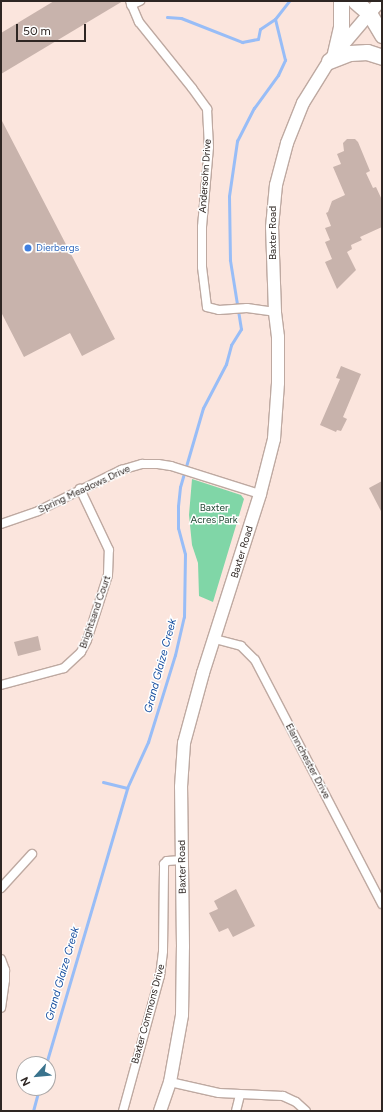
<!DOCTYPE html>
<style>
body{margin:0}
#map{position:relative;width:383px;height:1112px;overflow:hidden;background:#fbe5dd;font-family:Figtree,sans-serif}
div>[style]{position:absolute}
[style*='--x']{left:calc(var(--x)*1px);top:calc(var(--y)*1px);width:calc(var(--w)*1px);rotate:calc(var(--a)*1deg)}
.green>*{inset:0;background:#80d6a7}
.stream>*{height:3px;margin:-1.5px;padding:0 1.5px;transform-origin:1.5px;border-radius:1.5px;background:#98bdf7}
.building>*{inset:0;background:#c8b3ac}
.roads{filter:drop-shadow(1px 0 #bea9a1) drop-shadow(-1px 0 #bea9a1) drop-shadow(0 1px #bea9a1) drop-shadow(0 -1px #bea9a1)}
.street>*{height:8px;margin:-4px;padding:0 4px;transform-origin:4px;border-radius:4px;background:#fff}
.secondary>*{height:12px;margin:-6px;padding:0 6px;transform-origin:6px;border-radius:6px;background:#fff}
.highway>*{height:15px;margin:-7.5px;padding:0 7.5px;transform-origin:7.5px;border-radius:7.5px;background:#fff}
.dots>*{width:11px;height:11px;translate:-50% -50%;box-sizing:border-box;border:2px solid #fff;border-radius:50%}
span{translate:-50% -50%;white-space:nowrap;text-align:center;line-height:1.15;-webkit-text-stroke:3px #fff;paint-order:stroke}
.street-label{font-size:10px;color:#2e2623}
.shop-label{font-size:10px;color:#366cbe}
.left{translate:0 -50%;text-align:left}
.park-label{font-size:10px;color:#204733}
.water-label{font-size:11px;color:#164e9f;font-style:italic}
.frame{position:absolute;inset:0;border:2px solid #2e2623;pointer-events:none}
.north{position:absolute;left:16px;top:1056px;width:40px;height:40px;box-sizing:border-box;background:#fff;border:1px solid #aba8a7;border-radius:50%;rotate:243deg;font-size:11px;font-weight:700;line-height:16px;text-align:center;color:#2e2623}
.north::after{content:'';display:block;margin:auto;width:14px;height:18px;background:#3a738d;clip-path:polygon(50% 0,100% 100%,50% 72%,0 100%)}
.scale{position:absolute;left:16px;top:24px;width:70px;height:18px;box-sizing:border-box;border:2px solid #2e2623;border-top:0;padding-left:5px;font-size:12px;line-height:14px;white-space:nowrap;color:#2e2623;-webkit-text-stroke:3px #fff;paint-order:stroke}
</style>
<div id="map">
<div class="green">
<i style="clip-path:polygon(192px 479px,241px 495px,244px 499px,213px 602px,199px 596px,198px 563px,192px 545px,189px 515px)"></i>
</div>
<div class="stream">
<i style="--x:167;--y:17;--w:14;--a:4"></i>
<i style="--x:181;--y:18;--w:66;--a:21.5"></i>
<i style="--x:242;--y:42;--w:16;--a:-11"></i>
<i style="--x:258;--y:39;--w:10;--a:-79"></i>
<i style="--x:260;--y:29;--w:18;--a:-34"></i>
<i style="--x:103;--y:782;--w:25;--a:14"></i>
<i style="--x:46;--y:1064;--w:288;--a:-73.6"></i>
<i style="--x:127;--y:788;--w:51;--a:-65.5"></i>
<i style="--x:148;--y:742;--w:91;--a:-72.8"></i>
<i style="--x:175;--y:655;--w:39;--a:-77"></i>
<i style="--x:184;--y:617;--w:63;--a:-89.1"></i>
<i style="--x:185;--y:554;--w:27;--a:-105"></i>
<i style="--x:178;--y:528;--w:22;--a:-90"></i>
<i style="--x:178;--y:506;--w:19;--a:-84"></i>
<i style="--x:180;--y:487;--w:82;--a:-73.8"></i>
<i style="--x:203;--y:408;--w:50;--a:-62.4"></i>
<i style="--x:226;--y:364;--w:20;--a:-75"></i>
<i style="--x:231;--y:345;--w:19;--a:-58"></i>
<i style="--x:241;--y:329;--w:70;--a:-99.1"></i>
<i style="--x:230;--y:260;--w:64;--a:-90.9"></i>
<i style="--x:229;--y:196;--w:56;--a:-81.7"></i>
<i style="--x:237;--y:141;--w:37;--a:-63"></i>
<i style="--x:254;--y:108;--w:41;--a:-54"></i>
<i style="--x:278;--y:75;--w:17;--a:-65"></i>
<i style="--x:285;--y:60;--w:42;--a:-103.7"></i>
<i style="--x:275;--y:19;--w:23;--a:-52"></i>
<i style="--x:33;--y:1111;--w:24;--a:-75"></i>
</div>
<div class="building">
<i style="clip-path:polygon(54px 1px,123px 1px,1px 74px,1px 33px)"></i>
<i style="clip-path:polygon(1px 119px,115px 339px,82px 356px,70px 333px,24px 357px,1px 312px)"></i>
<i style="clip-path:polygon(347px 139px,355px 139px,358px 142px,370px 171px,366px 173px,373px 188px,376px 187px,382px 200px,382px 227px,360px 237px,362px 240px,351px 245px,352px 249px,347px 252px,356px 270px,337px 289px,325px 262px,332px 259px,325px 242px,330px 240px,325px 228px,331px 226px,326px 213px,328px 212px,332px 201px,345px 195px,333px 167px,341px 164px,337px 154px,344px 151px,343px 143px)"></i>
<i style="clip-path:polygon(341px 366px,361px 374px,343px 417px,347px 419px,341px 431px,337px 430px,336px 432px,320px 425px,340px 379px,336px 378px)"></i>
<i style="clip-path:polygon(382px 481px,382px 513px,369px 488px)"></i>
<i style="clip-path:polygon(38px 636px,41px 650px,18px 656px,14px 642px)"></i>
<i style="clip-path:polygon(236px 889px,255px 926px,233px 937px,228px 928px,219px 932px,209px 913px,218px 909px,214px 901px)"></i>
</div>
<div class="roads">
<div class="street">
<i style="--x:130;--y:1;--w:23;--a:67"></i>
<i style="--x:139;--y:22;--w:85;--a:51.2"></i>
<i style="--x:192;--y:88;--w:26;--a:54"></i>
<i style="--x:207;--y:109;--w:38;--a:87"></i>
<i style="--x:209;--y:147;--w:80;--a:95"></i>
<i style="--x:202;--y:227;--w:40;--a:90"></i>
<i style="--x:202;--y:267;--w:40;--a:82.9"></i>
<i style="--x:207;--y:307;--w:12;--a:14"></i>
<i style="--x:219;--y:310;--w:28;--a:-4"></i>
<i style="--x:247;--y:308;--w:28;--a:8"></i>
<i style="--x:131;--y:5;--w:10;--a:-24"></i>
<i style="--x:1;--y:524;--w:39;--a:-19"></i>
<i style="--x:38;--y:511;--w:93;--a:-26.3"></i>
<i style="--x:121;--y:470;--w:22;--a:-16"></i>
<i style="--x:142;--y:464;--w:16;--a:0"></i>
<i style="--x:158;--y:464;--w:13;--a:9"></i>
<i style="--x:171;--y:466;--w:93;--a:17.5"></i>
<i style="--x:215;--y:639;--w:27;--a:15"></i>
<i style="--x:241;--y:646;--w:20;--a:45"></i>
<i style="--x:255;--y:660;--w:275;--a:62.5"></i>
<i style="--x:1;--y:685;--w:65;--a:-15.1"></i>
<i style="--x:64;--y:668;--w:23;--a:-43"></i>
<i style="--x:81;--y:652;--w:13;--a:-63"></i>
<i style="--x:87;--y:640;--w:68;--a:-72.1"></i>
<i style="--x:108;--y:575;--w:25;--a:-88"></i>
<i style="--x:109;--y:550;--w:68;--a:-115.4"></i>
<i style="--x:1;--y:888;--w:46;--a:-47.6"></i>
<i style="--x:1;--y:959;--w:12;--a:70"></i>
<i style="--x:5;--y:970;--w:10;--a:90"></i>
<i style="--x:5;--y:980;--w:28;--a:98"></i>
<i style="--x:170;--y:1082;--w:50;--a:12.7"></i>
<i style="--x:219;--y:1093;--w:64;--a:2.7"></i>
<i style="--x:283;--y:1096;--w:14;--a:25"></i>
<i style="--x:296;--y:1102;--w:13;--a:42"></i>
<i style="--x:123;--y:1111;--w:140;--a:-74.7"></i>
<i style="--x:160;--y:976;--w:25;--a:-83"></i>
<i style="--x:163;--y:951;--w:87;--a:-89.3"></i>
<i style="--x:164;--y:864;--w:4;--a:-45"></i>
<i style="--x:167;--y:861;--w:15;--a:-4"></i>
<i style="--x:236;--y:1111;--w:16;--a:-76"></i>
</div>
<div class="secondary">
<i style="--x:160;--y:1111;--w:31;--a:-71"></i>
<i style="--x:170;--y:1082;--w:68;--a:-79.8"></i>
<i style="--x:182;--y:1015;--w:68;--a:-89.2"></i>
<i style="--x:183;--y:947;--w:160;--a:-90.7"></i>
<i style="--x:181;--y:787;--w:44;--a:-86.1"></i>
<i style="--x:184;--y:743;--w:73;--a:-74.8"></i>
<i style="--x:203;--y:673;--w:188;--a:-72.3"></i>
<i style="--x:260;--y:494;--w:57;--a:-75.7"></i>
<i style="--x:274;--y:439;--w:56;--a:-85.9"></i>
<i style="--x:278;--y:383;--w:46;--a:-90"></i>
<i style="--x:278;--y:337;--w:25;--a:-97"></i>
<i style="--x:275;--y:312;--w:85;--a:-92"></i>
<i style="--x:272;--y:227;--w:42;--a:-84.6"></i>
<i style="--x:276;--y:185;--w:43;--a:-75.3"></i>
<i style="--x:287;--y:143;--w:43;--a:-68.2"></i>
<i style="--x:303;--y:103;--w:49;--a:-58.2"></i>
<i style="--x:329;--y:61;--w:79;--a:-49.6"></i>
</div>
<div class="highway">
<i style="--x:355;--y:1;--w:18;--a:41"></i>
<i style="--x:369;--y:13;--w:26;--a:59"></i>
<i style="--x:335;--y:53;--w:27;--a:-77"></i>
<i style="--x:341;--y:27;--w:26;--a:-90"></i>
<i style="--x:329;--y:61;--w:22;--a:-21"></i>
<i style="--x:350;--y:53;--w:17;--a:-3"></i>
<i style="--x:367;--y:52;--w:16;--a:18"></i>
</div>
</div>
<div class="dots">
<i style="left:28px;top:248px;background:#3f7fe0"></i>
</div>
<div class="street-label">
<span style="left:205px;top:176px;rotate:-86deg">Andersohn Drive</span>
<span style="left:273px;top:233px;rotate:-90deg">Baxter Road</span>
<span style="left:84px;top:489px;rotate:-25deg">Spring Meadows Drive</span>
<span style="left:242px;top:552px;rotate:-73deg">Baxter Road</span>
<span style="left:95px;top:612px;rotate:-71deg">Brightsand Court</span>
<span style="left:308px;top:761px;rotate:62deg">Elannchester Drive</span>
<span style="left:182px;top:867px;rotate:-91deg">Baxter Road</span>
<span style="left:148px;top:1014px;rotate:-75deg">Baxter Commons Drive</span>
</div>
<div class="shop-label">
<span class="left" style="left:36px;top:248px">Dierbergs</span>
</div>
<div class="park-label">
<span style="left:214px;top:513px">Baxter<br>Acres Park</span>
</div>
<div class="water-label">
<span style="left:161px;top:666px;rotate:-75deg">Grand Glaize Creek</span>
<span style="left:63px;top:974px;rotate:-74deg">Grand Glaize Creek</span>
</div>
<div class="frame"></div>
<div class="north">N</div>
<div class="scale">50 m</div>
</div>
